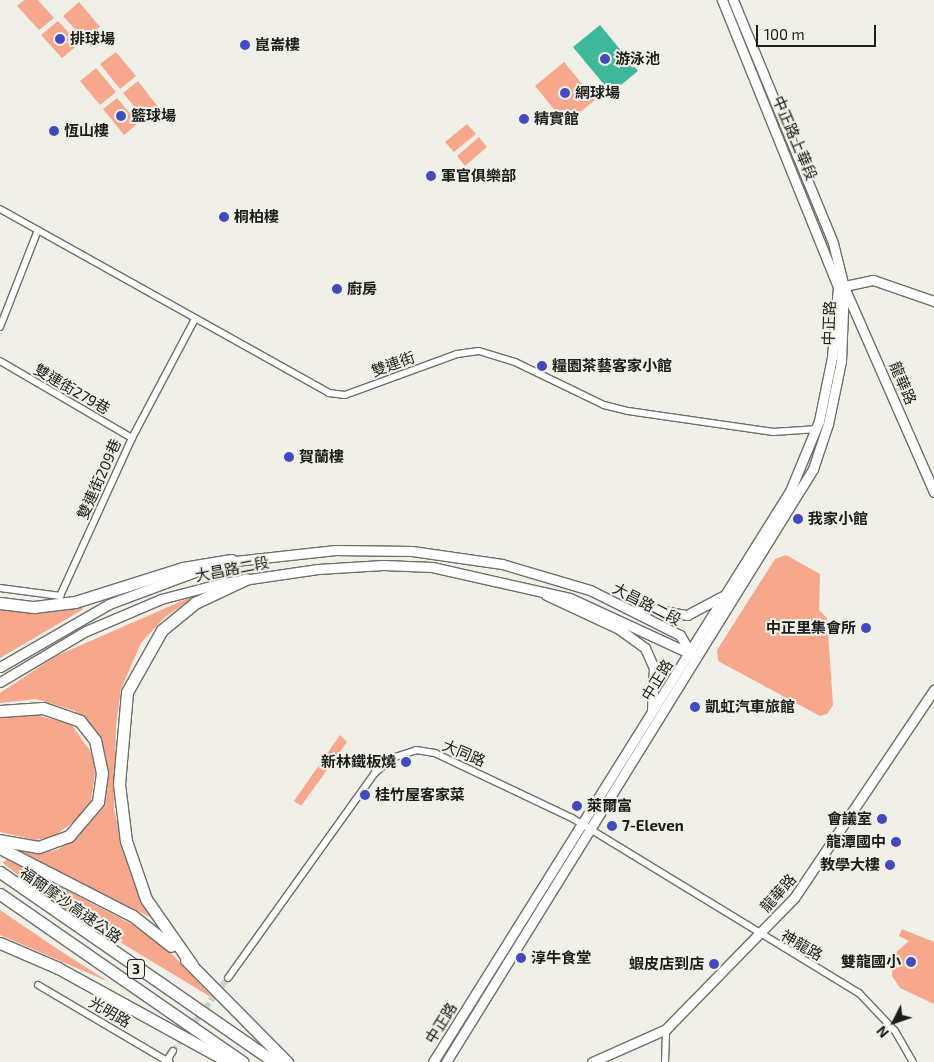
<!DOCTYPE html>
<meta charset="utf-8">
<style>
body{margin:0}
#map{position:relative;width:934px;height:1062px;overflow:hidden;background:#f0f0e8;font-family:"Exo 2","Noto Sans TC",sans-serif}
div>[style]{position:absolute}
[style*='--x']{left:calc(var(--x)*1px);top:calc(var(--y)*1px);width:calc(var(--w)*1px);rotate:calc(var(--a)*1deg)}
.green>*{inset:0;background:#f7a88c}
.water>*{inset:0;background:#3fb79b}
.street-tunnel>*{height:6px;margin-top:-3px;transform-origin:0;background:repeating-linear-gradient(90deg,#d0d0c9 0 6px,transparent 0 9px)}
.roads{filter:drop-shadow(1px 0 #6f6f67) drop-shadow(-1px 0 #6f6f67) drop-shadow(0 1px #6f6f67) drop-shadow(0 -1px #6f6f67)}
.street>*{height:6px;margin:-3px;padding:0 3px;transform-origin:3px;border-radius:3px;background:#fff}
.secondary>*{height:9px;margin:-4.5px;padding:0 4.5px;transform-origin:4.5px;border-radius:4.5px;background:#fff}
.highway>*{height:11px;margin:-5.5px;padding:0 5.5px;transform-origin:5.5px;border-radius:5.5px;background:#fff}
.dots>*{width:14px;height:14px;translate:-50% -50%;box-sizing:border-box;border:2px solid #f0f0e8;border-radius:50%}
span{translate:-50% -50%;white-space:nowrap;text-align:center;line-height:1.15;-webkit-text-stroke:4px #f0f0e8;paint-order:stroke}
.shield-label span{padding:1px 4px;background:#f0f0e8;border:1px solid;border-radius:4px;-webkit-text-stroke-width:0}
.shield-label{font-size:14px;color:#1c1c19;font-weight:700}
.poi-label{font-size:15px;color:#1c1c19;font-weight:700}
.left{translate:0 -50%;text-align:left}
.right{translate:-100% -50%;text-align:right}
.street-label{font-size:15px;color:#1c1c19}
.north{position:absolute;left:869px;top:997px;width:50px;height:50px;-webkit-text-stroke:4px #f0f0e8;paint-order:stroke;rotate:229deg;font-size:14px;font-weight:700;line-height:20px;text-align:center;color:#1c1c19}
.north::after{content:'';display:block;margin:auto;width:18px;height:22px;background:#1c1c19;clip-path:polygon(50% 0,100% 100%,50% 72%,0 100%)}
.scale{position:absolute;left:756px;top:25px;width:120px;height:22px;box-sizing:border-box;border:2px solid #1c1c19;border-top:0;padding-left:6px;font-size:15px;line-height:18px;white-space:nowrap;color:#1c1c19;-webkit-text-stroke:4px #f0f0e8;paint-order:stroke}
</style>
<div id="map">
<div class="green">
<i style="clip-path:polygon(24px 0,38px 0,54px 18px,39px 30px,17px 6px)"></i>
<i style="clip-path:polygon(79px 2px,100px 27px,85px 40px,63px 16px)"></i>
<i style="clip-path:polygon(58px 21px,79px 44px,62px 58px,41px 35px)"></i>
<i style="clip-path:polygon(116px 52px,136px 76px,120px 89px,100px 64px)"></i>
<i style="clip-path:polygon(564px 62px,595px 100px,566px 124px,535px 86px)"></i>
<i style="clip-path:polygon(96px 68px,116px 92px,100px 105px,80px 81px)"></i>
<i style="clip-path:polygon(138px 81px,158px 107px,144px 118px,123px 93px)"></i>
<i style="clip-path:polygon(117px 98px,138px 123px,124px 135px,103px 109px)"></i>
<i style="clip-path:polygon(467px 124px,476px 134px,454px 152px,445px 142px)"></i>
<i style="clip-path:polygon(479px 137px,487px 147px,465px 166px,457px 156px)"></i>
<i style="clip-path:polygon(786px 555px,820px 574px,819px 610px,827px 618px,833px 705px,827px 714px,820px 716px,718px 661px,717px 650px,775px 559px)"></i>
<i style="clip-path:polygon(200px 593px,165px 617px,141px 643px,121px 689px,116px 725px,114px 809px,128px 867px,152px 918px,10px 848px,34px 853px,57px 850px,78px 836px,100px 809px,108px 778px,105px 752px,96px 731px,75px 711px,36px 699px,0 703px,0 693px,56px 656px)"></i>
<i style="clip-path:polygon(84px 604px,82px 610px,0 658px,0 609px,49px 611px)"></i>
<i style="clip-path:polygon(24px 712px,71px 724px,93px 755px,95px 773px,91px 801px,84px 814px,53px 837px,35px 840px,0 832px,0 718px)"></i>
<i style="clip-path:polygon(340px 735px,347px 742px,301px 806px,294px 801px)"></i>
<i style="clip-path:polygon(7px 859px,139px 928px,173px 955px,214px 999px,44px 896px,3px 863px)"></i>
<i style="clip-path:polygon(0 910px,62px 952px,109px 982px,0 935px)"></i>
<i style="clip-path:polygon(902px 929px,934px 942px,934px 1004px,900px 988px,892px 976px,894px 954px,909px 941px,899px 936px)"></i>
</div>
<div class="water">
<i style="clip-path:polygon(600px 25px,638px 71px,611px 93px,573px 47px)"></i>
</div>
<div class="street-tunnel">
<i style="--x:173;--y:1051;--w:91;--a:-53"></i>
</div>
<div class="roads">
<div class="street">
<i style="--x:0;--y:209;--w:377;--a:29.2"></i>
<i style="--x:329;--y:393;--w:16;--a:7"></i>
<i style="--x:345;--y:395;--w:119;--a:-20.1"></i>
<i style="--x:457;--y:354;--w:22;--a:-8"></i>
<i style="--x:479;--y:351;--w:38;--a:17"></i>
<i style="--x:515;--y:362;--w:99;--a:25.8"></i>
<i style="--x:604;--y:405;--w:25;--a:14"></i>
<i style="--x:628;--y:411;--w:147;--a:8.2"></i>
<i style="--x:773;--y:432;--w:45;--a:-3.8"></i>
<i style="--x:0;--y:327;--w:104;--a:-68.6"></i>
<i style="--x:0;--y:361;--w:153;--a:30.3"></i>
<i style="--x:0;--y:588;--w:61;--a:7.6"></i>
<i style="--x:60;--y:596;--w:174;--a:-65.5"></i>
<i style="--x:132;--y:438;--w:132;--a:-62.1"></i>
<i style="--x:228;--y:978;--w:251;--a:-54.4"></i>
<i style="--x:374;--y:774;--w:24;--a:-42"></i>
<i style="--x:392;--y:758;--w:25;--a:-18"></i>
<i style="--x:416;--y:750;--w:19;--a:9"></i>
<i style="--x:435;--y:753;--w:152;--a:25.4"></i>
<i style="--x:572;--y:818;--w:336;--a:31.4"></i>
<i style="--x:859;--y:993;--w:52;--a:46.5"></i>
<i style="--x:895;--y:1031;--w:36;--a:60"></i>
<i style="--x:38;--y:985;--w:150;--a:30.5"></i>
<i style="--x:166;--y:1062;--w:13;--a:-58"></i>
<i style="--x:665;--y:1062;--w:33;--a:-88"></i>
</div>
<div class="secondary">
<i style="--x:733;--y:0;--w:263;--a:67.6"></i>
<i style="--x:833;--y:243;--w:45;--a:76"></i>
<i style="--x:844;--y:287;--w:224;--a:66.3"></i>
<i style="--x:840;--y:287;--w:34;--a:-12"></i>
<i style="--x:873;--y:280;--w:65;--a:19"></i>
<i style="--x:226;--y:562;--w:110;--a:-6.3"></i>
<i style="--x:335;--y:550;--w:77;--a:0.7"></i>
<i style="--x:412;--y:551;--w:91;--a:8.2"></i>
<i style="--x:502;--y:564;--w:92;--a:16.5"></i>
<i style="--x:590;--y:590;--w:101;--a:26.6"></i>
<i style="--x:680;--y:635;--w:22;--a:60"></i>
<i style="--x:546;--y:595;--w:81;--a:25"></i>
<i style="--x:619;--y:629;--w:32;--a:36"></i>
<i style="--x:645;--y:648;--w:22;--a:66"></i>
<i style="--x:654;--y:668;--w:42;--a:92.7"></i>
<i style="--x:639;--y:607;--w:49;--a:9.5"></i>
<i style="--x:687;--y:615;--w:40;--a:-28"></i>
<i style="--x:0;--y:667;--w:126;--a:-30"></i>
<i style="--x:109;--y:604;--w:103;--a:-20.4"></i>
<i style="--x:0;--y:682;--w:100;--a:-30.7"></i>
<i style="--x:86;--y:631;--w:82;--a:-23.1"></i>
<i style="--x:161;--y:599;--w:63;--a:-14.7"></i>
<i style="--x:222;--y:583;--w:97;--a:-8.3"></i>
<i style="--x:318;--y:569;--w:65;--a:-3.5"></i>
<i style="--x:383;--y:565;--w:49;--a:2.3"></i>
<i style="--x:432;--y:567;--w:141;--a:12.7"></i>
<i style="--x:570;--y:598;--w:133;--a:24.8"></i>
<i style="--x:167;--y:1061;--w:1;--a:45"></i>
<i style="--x:433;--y:1062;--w:673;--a:-57.99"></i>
<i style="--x:790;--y:491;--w:76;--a:-67.5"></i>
<i style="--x:819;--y:421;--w:65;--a:-78.5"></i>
<i style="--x:832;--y:357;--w:70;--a:-85.1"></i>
<i style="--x:838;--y:287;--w:310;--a:-112"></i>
<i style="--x:446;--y:1062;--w:697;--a:-58.25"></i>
<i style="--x:813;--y:469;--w:47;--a:-71.6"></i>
<i style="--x:828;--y:424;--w:64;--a:-78.3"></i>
<i style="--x:841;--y:361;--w:74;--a:-87.7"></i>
<i style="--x:592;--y:1062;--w:81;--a:-24"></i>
<i style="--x:666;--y:1029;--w:183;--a:-45.7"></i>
<i style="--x:794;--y:898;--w:251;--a:-56.1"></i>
</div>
<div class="highway">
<i style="--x:0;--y:603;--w:34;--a:7"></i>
<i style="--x:34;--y:607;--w:41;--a:-7"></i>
<i style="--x:75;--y:602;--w:113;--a:-17.5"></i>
<i style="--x:183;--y:568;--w:49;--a:-9.5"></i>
<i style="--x:0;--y:711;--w:43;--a:-4"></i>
<i style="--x:43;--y:708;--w:39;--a:19"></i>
<i style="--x:80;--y:721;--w:24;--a:52"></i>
<i style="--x:95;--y:740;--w:34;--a:78"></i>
<i style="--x:102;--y:773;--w:29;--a:98"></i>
<i style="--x:98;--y:802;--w:45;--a:130.5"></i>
<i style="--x:69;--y:836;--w:33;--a:160"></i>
<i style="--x:38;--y:847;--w:39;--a:-170"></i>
<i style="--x:0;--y:848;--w:149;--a:27.1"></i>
<i style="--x:133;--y:916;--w:48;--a:38.3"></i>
<i style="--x:0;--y:872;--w:333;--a:34.7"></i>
<i style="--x:0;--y:894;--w:295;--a:34.7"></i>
<i style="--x:0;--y:943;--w:63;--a:23.3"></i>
<i style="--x:58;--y:968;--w:195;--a:28.8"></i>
<i style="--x:186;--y:960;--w:144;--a:45.3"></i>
<i style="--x:192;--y:965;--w:80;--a:-124.9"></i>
<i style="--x:146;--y:899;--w:61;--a:-109"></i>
<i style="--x:126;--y:841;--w:57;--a:-97"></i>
<i style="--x:119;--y:784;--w:92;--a:-85"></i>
<i style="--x:127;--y:692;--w:71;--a:-60.6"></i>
<i style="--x:162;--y:630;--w:43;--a:-39.3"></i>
<i style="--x:195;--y:603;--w:56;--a:-25.2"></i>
</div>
</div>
<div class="dots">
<i style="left:60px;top:39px;background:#434abf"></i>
<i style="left:245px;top:45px;background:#434abf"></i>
<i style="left:605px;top:59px;background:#434abf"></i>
<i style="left:565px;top:93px;background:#434abf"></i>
<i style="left:121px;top:116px;background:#434abf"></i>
<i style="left:524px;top:119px;background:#434abf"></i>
<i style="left:54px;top:131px;background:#434abf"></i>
<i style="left:431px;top:176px;background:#434abf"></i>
<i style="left:224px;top:217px;background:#434abf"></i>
<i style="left:337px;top:289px;background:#434abf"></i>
<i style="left:542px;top:366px;background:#434abf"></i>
<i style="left:289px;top:457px;background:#434abf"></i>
<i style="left:798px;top:519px;background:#434abf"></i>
<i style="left:866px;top:628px;background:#434abf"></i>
<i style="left:695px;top:707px;background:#434abf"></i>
<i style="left:406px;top:762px;background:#434abf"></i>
<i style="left:365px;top:795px;background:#434abf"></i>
<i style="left:577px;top:806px;background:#434abf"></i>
<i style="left:882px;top:819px;background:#434abf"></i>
<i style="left:612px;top:826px;background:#434abf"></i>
<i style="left:896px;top:842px;background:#434abf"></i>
<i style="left:890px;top:865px;background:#434abf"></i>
<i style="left:521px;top:958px;background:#434abf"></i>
<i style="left:911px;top:962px;background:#434abf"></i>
<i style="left:714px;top:964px;background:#434abf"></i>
</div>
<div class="shield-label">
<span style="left:136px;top:969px">3</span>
</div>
<div class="poi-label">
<span class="left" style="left:70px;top:39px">排球場</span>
<span class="left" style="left:255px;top:45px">崑崙樓</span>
<span class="left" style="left:615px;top:59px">游泳池</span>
<span class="left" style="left:575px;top:93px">網球場</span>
<span class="left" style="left:131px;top:116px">籃球場</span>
<span class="left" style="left:534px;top:119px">精實館</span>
<span class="left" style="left:64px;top:131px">恆山樓</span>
<span class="left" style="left:441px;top:176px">軍官俱樂部</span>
<span class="left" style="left:234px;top:217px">桐柏樓</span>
<span class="left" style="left:347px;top:289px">廚房</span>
<span class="left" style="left:552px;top:366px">糧園茶藝客家小館</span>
<span class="left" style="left:299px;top:457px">賀蘭樓</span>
<span class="left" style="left:808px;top:519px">我家小館</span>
<span class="right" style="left:856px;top:628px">中正里集會所</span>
<span class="left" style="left:705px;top:707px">凱虹汽車旅館</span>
<span class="right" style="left:396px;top:762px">新林鐵板燒</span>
<span class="left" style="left:375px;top:795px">桂竹屋客家菜</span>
<span class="left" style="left:587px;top:806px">萊爾富</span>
<span class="right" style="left:872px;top:819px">會議室</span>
<span class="left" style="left:622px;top:826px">7-Eleven</span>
<span class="right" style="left:886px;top:842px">龍潭國中</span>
<span class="right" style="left:880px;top:865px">教學大樓</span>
<span class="left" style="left:531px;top:958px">淳牛食堂</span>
<span class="right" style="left:901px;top:962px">雙龍國小</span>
<span class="right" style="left:704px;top:964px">蝦皮店到店</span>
</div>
<div class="street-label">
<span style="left:795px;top:138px;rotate:67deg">中正路上華段</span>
<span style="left:829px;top:323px;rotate:-88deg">中正路</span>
<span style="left:393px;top:364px;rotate:-20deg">雙連街</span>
<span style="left:903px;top:383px;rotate:67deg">龍華路</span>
<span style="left:72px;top:389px;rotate:30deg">雙連街279巷</span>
<span style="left:99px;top:479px;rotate:-66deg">雙連街209巷</span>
<span style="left:232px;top:569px;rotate:-11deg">大昌路二段</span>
<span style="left:647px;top:604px;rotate:27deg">大昌路二段</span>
<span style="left:657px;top:680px;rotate:-58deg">中正路</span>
<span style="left:464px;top:753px;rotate:23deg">大同路</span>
<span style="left:778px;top:893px;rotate:-48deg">龍華路</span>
<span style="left:71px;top:905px;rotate:35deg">福爾摩沙高速公路</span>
<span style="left:802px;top:945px;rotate:30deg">神龍路</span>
<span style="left:110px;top:1012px;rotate:30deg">光明路</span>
<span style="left:441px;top:1023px;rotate:-58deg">中正路</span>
</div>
<div class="north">N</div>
<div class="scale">100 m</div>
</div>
